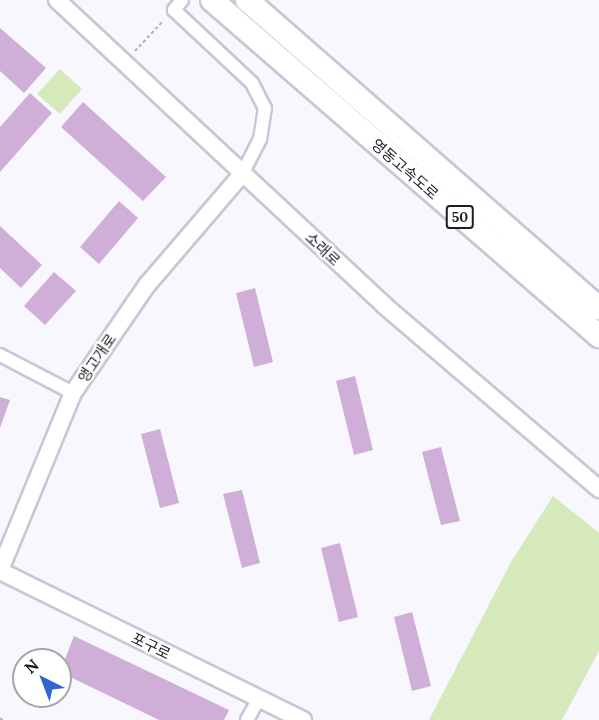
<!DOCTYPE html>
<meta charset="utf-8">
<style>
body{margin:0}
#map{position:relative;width:599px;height:720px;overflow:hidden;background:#f9f7fe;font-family:Lora,"Noto Sans KR",serif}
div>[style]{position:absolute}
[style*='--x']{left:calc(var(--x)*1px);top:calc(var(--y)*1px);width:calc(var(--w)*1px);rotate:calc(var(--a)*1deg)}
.green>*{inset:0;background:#d6e9ba}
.building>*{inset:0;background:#cfaed7}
.path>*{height:2px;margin-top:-1px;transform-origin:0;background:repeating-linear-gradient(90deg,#b1afb6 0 3px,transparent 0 6px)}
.roads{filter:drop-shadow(2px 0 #c9c6d6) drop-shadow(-2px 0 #c9c6d6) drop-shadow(0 2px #c9c6d6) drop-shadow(0 -2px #c9c6d6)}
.street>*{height:12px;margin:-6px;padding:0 6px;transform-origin:6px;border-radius:6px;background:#fff}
.secondary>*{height:16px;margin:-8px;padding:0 8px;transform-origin:8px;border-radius:8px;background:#fff}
.highway>*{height:22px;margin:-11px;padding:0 11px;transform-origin:11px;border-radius:11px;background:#fff}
span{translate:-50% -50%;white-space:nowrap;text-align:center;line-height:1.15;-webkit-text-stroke:4.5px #fff;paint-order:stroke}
.shield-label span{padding:2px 4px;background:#fff;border:2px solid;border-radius:4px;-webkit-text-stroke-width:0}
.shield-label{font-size:14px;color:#1d1c22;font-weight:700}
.street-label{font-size:15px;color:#1d1c22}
.north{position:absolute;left:12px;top:648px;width:60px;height:60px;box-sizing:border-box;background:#fff;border:2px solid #a5a4a7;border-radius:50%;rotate:318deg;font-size:16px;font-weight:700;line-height:24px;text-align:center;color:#1d1c22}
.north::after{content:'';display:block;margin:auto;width:21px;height:27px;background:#2f67d5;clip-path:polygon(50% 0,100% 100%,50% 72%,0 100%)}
</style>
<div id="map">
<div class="green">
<i style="clip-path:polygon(60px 69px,82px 89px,60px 114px,37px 94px)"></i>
<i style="clip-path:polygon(553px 496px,599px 533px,599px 651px,562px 720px,429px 720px,511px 562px)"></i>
</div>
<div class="building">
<i style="clip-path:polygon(0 28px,46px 68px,24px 93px,0 71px)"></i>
<i style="clip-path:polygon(30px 93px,52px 113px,0 172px,0 127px)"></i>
<i style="clip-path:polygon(83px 102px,166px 177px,143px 201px,61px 127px)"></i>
<i style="clip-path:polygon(119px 201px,138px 218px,99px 264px,80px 247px)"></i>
<i style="clip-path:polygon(0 226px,42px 265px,21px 288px,0 268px)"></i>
<i style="clip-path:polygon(54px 272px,76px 291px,45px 325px,24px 306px)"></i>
<i style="clip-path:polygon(255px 288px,273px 362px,254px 367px,236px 293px)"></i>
<i style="clip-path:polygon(355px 376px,373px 450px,354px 455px,336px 381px)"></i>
<i style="clip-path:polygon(0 397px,10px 400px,0 428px)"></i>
<i style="clip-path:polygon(160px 429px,179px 503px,160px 508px,141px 434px)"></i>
<i style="clip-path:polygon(441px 447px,460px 521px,441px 525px,422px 452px)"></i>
<i style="clip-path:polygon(242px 490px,260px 563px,242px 568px,223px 494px)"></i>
<i style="clip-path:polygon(340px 543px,358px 617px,339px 622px,321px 548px)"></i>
<i style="clip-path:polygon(412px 612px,431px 686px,412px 691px,394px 617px)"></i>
<i style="clip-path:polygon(74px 636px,229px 710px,224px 720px,159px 720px,60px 672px)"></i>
</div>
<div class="path">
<i style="--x:135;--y:51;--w:42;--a:-46.9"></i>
<i style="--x:0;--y:718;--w:4;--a:34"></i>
</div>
<div class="roads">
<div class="street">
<i style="--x:182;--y:0;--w:13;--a:129"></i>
<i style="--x:174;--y:10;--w:107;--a:43.1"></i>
<i style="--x:252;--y:83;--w:28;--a:63"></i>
<i style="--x:265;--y:108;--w:31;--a:99"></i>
<i style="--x:260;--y:139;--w:39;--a:117"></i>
<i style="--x:0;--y:355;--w:82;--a:27.5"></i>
<i style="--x:247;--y:720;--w:25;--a:-61"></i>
</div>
<div class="secondary">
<i style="--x:57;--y:0;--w:449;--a:43"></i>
<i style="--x:385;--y:306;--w:282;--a:40.5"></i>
<i style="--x:0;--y:570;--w:191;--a:-67.6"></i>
<i style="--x:73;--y:393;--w:131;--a:-55.6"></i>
<i style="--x:147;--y:285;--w:146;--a:-49.4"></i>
<i style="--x:0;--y:571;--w:338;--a:26.2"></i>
</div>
<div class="highway">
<i style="--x:212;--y:0;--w:513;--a:40.97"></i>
<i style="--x:247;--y:0;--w:468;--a:41.2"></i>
</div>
</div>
<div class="shield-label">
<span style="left:460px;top:217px">50</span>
</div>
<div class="street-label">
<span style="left:405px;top:169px;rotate:41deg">영동고속도로</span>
<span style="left:323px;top:249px;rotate:43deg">소래로</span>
<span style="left:97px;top:358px;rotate:-56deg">앵고개로</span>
<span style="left:151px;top:646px;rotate:26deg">포구로</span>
</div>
<div class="north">N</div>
</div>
